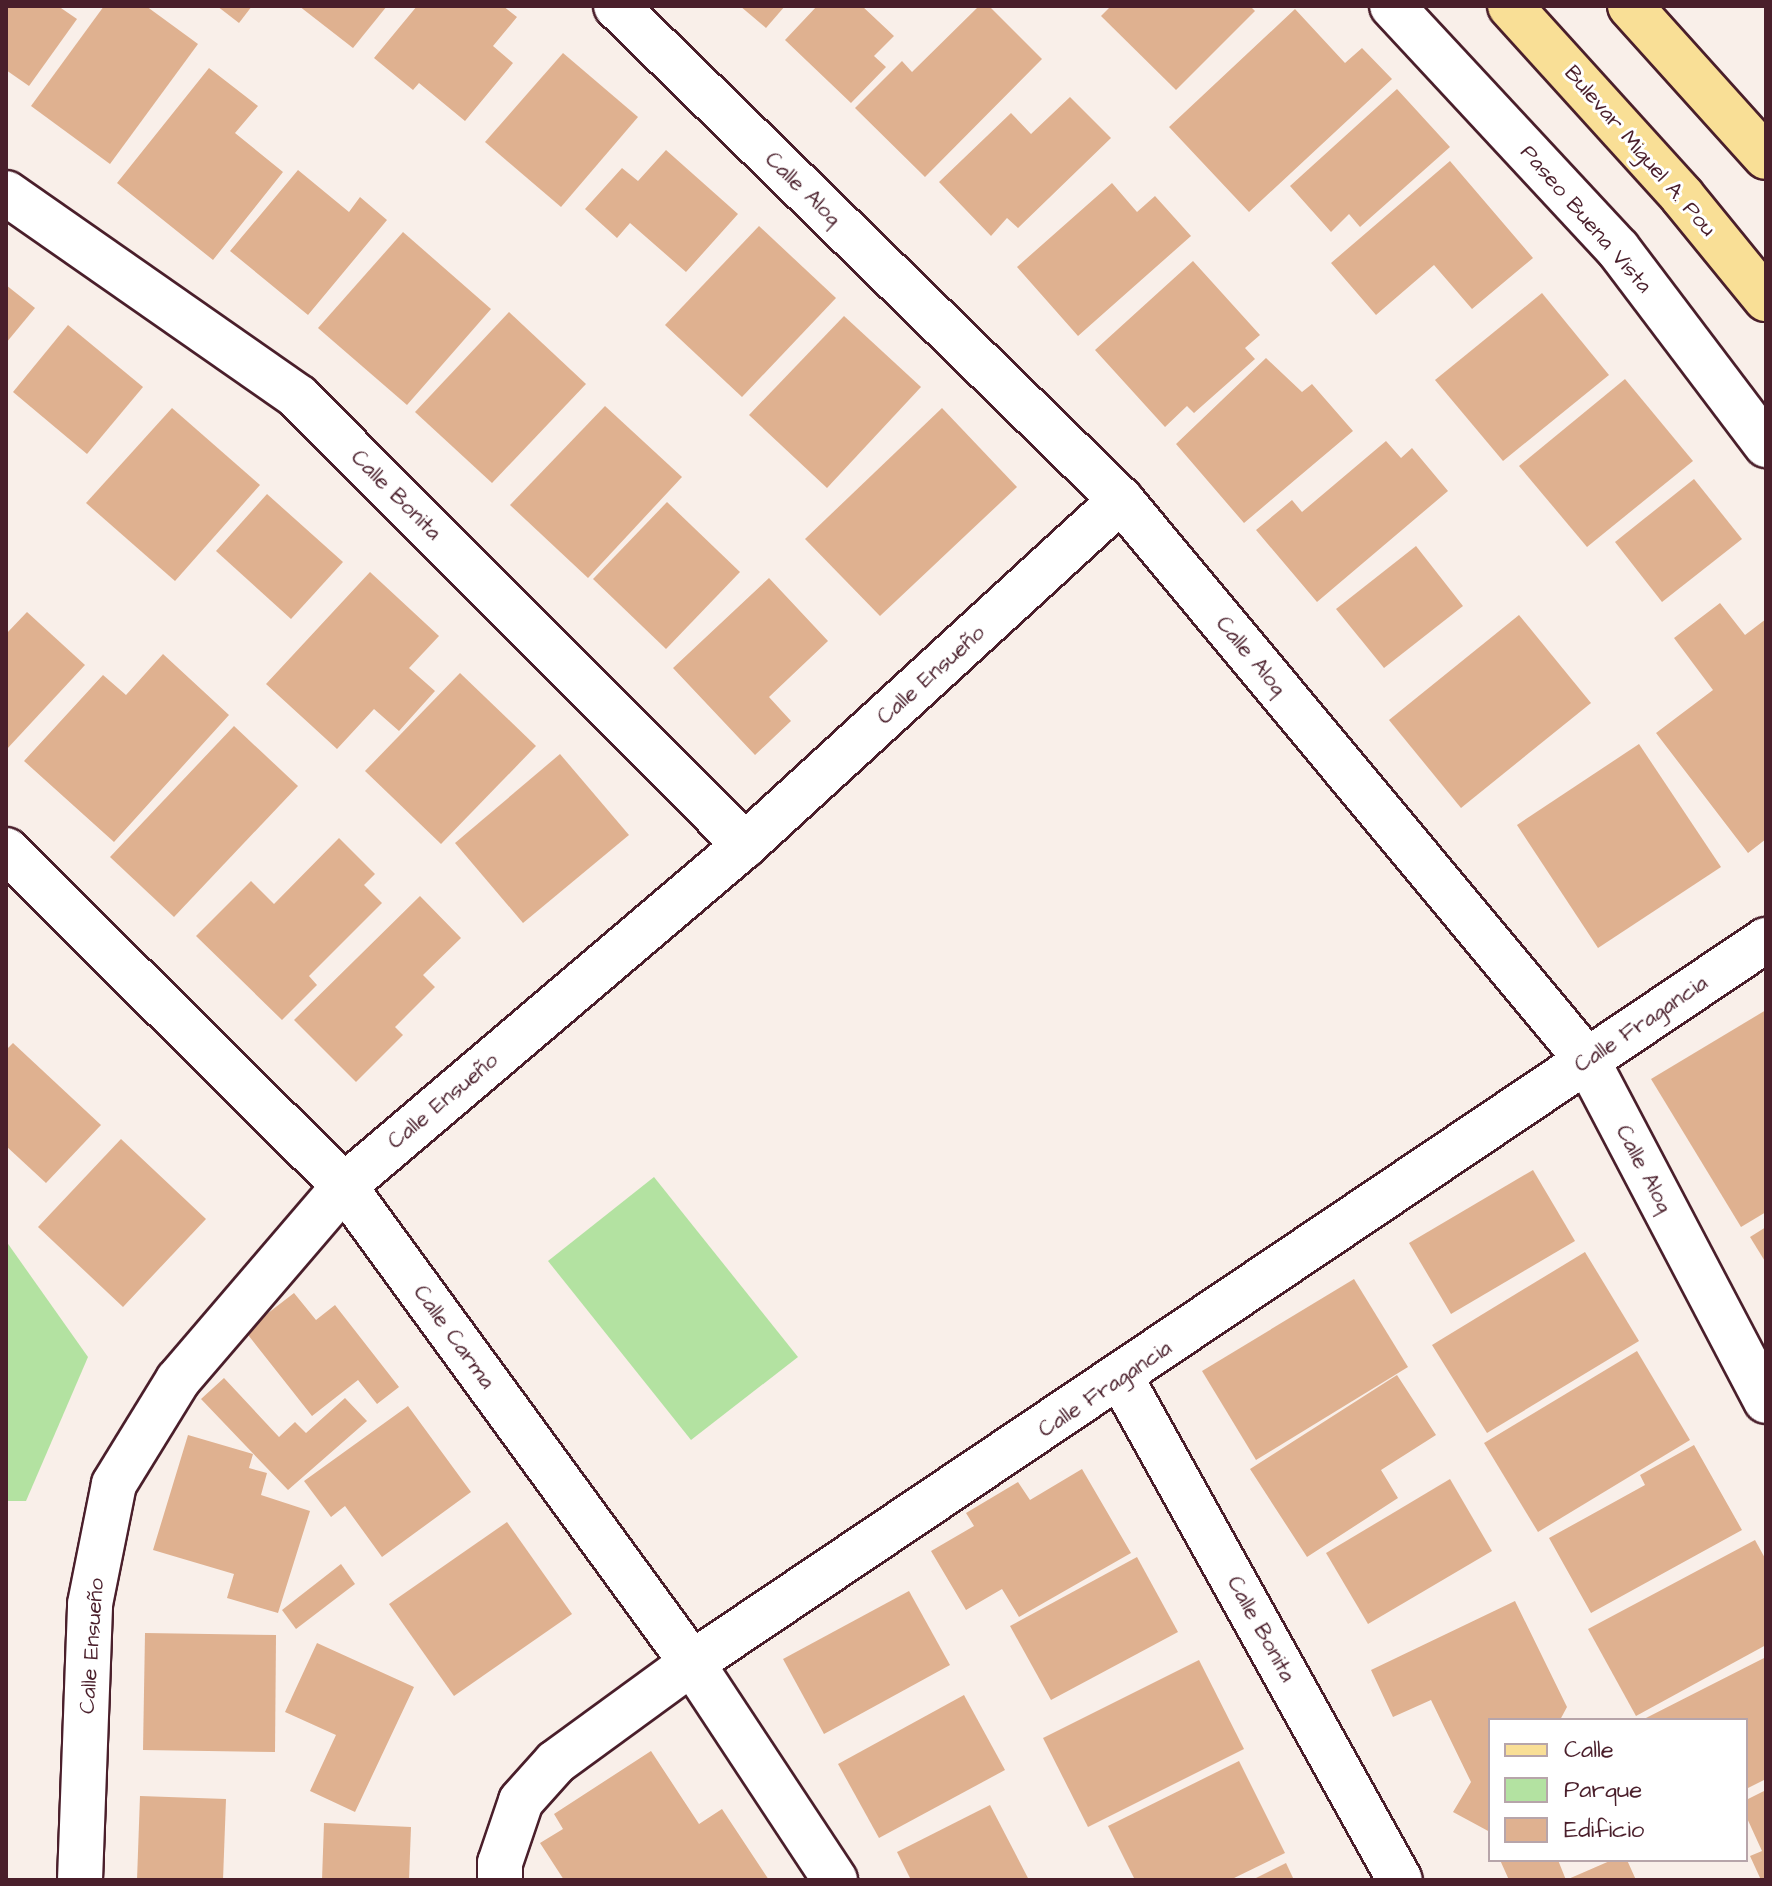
<!DOCTYPE html>
<meta charset="utf-8">
<style>
body{margin:0}
#map{position:relative;width:1772px;height:1886px;overflow:hidden;background:#f9efe9;font-family:"Architects Daughter",sans-serif}
div>[style]{position:absolute}
[style*='--x']{left:calc(var(--x)*1px);top:calc(var(--y)*1px);width:calc(var(--w)*1px);rotate:calc(var(--a)*1deg)}
.green>*{inset:0;background:#b3e2a1}
.building>*{inset:0;background:#dfb190}
.roads{filter:drop-shadow(2px 0 #4a1f2b) drop-shadow(-2px 0 #4a1f2b) drop-shadow(0 2px #4a1f2b) drop-shadow(0 -2px #4a1f2b)}
.minor>*{height:44px;margin:-22px;padding:0 22px;transform-origin:22px;border-radius:22px;background:#fff}
.major>*{height:44px;margin:-22px;padding:0 22px;transform-origin:22px;border-radius:22px;background:#f9df96}
span{translate:-50% -50%;white-space:nowrap;text-align:center;line-height:1.15;-webkit-text-stroke:6px #fff;paint-order:stroke}
.street-label{font-size:22px;color:#4a1f2b}
.frame{position:absolute;inset:0;border:8px solid #4a1f2b;pointer-events:none}
.legend{position:absolute;left:1488px;top:1718px;width:260px;height:144px;box-sizing:border-box;background:#fff;border:2px solid #b7a5aa;margin:0;padding:10px 14px;list-style:none;font-size:24px;color:#4a1f2b}
.legend li{display:flex;align-items:center;gap:16px;height:40px}
.legend b{width:40px;border:2px solid #b7a5aa}
</style>
<div id="map">
<div class="green">
<i style="clip-path:polygon(654px 1177px,798px 1357px,691px 1440px,548px 1261px)"></i>
<i style="clip-path:polygon(6px 1241px,88px 1357px,26px 1501px,6px 1501px)"></i>
</div>
<div class="building">
<i style="clip-path:polygon(6px 6px,58px 6px,77px 19px,29px 86px,6px 70px)"></i>
<i style="clip-path:polygon(104px 6px,146px 6px,198px 44px,110px 164px,31px 106px)"></i>
<i style="clip-path:polygon(217px 6px,252px 6px,239px 23px)"></i>
<i style="clip-path:polygon(299px 6px,387px 6px,353px 48px)"></i>
<i style="clip-path:polygon(417px 6px,503px 6px,517px 17px,493px 46px,513px 63px,465px 121px,419px 83px,413px 90px,374px 58px)"></i>
<i style="clip-path:polygon(740px 6px,785px 6px,766px 28px)"></i>
<i style="clip-path:polygon(817px 6px,862px 6px,894px 36px,874px 56px,886px 67px,851px 103px,785px 40px)"></i>
<i style="clip-path:polygon(979px 6px,989px 6px,1042px 59px,925px 177px,855px 108px,902px 61px,912px 72px)"></i>
<i style="clip-path:polygon(1111px 6px,1250px 6px,1255px 11px,1176px 90px,1101px 16px)"></i>
<i style="clip-path:polygon(1295px 9px,1345px 63px,1362px 48px,1392px 79px,1249px 212px,1169px 127px)"></i>
<i style="clip-path:polygon(563px 53px,638px 117px,561px 207px,485px 142px)"></i>
<i style="clip-path:polygon(209px 68px,258px 106px,235px 133px,283px 172px,213px 260px,117px 183px)"></i>
<i style="clip-path:polygon(1397px 89px,1450px 147px,1360px 227px,1349px 214px,1331px 232px,1290px 186px)"></i>
<i style="clip-path:polygon(1070px 97px,1111px 138px,1018px 228px,1007px 218px,991px 236px,939px 182px,1011px 113px,1031px 134px)"></i>
<i style="clip-path:polygon(666px 150px,738px 214px,686px 272px,630px 223px,617px 238px,585px 209px,622px 168px,638px 181px)"></i>
<i style="clip-path:polygon(1450px 161px,1533px 258px,1472px 309px,1434px 265px,1376px 315px,1331px 263px)"></i>
<i style="clip-path:polygon(298px 170px,349px 212px,360px 197px,387px 220px,308px 315px,230px 251px)"></i>
<i style="clip-path:polygon(1112px 183px,1137px 212px,1155px 196px,1191px 236px,1078px 336px,1017px 267px)"></i>
<i style="clip-path:polygon(759px 226px,836px 298px,742px 397px,665px 325px)"></i>
<i style="clip-path:polygon(403px 232px,491px 309px,407px 405px,318px 328px)"></i>
<i style="clip-path:polygon(1193px 261px,1260px 335px,1245px 348px,1255px 359px,1194px 413px,1187px 406px,1165px 427px,1095px 350px)"></i>
<i style="clip-path:polygon(6px 285px,35px 308px,6px 343px)"></i>
<i style="clip-path:polygon(1542px 293px,1609px 375px,1503px 461px,1435px 380px)"></i>
<i style="clip-path:polygon(509px 312px,586px 384px,492px 483px,415px 412px)"></i>
<i style="clip-path:polygon(844px 316px,921px 387px,827px 488px,749px 415px)"></i>
<i style="clip-path:polygon(68px 325px,143px 387px,87px 454px,13px 392px)"></i>
<i style="clip-path:polygon(1266px 358px,1302px 392px,1312px 384px,1353px 431px,1244px 523px,1176px 444px)"></i>
<i style="clip-path:polygon(1625px 379px,1693px 461px,1587px 547px,1519px 466px)"></i>
<i style="clip-path:polygon(605px 406px,682px 477px,588px 578px,510px 505px)"></i>
<i style="clip-path:polygon(172px 408px,260px 485px,175px 581px,86px 503px)"></i>
<i style="clip-path:polygon(942px 408px,1017px 487px,880px 616px,805px 539px)"></i>
<i style="clip-path:polygon(1386px 441px,1401px 458px,1412px 448px,1448px 491px,1317px 602px,1256px 530px,1292px 500px,1302px 512px)"></i>
<i style="clip-path:polygon(1694px 479px,1742px 539px,1662px 602px,1615px 542px)"></i>
<i style="clip-path:polygon(267px 494px,343px 562px,291px 619px,216px 551px)"></i>
<i style="clip-path:polygon(667px 502px,740px 572px,666px 649px,593px 579px)"></i>
<i style="clip-path:polygon(1416px 546px,1463px 606px,1384px 668px,1336px 609px)"></i>
<i style="clip-path:polygon(370px 572px,439px 636px,409px 668px,435px 691px,399px 731px,374px 709px,337px 749px,266px 684px)"></i>
<i style="clip-path:polygon(769px 578px,828px 641px,769px 697px,791px 721px,755px 755px,673px 668px)"></i>
<i style="clip-path:polygon(1720px 603px,1745px 635px,1766px 619px,1766px 839px,1748px 853px,1656px 733px,1713px 690px,1674px 638px)"></i>
<i style="clip-path:polygon(27px 612px,85px 665px,6px 750px,6px 634px)"></i>
<i style="clip-path:polygon(1519px 615px,1591px 703px,1461px 808px,1389px 720px)"></i>
<i style="clip-path:polygon(163px 654px,229px 715px,114px 842px,24px 761px,103px 675px,126px 695px)"></i>
<i style="clip-path:polygon(460px 673px,536px 746px,441px 844px,365px 771px)"></i>
<i style="clip-path:polygon(234px 726px,298px 786px,174px 917px,110px 857px)"></i>
<i style="clip-path:polygon(1639px 744px,1721px 867px,1598px 948px,1517px 825px)"></i>
<i style="clip-path:polygon(560px 754px,629px 835px,523px 923px,455px 843px)"></i>
<i style="clip-path:polygon(339px 838px,375px 874px,364px 885px,382px 903px,309px 976px,317px 985px,282px 1020px,196px 936px,251px 881px,274px 904px)"></i>
<i style="clip-path:polygon(420px 896px,461px 938px,423px 975px,435px 987px,395px 1027px,403px 1035px,356px 1082px,294px 1020px)"></i>
<i style="clip-path:polygon(1766px 1010px,1766px 1212px,1741px 1227px,1651px 1079px)"></i>
<i style="clip-path:polygon(13px 1043px,101px 1125px,46px 1183px,6px 1146px,6px 1050px)"></i>
<i style="clip-path:polygon(121px 1139px,206px 1219px,123px 1307px,38px 1227px)"></i>
<i style="clip-path:polygon(1533px 1170px,1575px 1241px,1451px 1314px,1409px 1243px)"></i>
<i style="clip-path:polygon(1766px 1227px,1766px 1263px,1750px 1237px)"></i>
<i style="clip-path:polygon(1585px 1252px,1639px 1341px,1487px 1433px,1432px 1345px)"></i>
<i style="clip-path:polygon(1354px 1279px,1408px 1367px,1256px 1460px,1202px 1371px)"></i>
<i style="clip-path:polygon(294px 1293px,316px 1320px,335px 1305px,399px 1387px,377px 1404px,358px 1380px,312px 1416px,245px 1331px)"></i>
<i style="clip-path:polygon(1637px 1351px,1690px 1440px,1538px 1532px,1484px 1443px)"></i>
<i style="clip-path:polygon(1397px 1375px,1436px 1435px,1381px 1470px,1398px 1498px,1307px 1557px,1250px 1469px)"></i>
<i style="clip-path:polygon(224px 1378px,279px 1437px,295px 1422px,306px 1433px,345px 1398px,367px 1421px,288px 1490px,201px 1399px)"></i>
<i style="clip-path:polygon(408px 1406px,471px 1492px,382px 1557px,345px 1506px,331px 1517px,304px 1481px)"></i>
<i style="clip-path:polygon(188px 1435px,253px 1454px,249px 1468px,267px 1473px,261px 1495px,310px 1511px,278px 1613px,227px 1598px,234px 1574px,153px 1550px)"></i>
<i style="clip-path:polygon(1694px 1445px,1742px 1530px,1591px 1613px,1549px 1538px,1645px 1485px,1640px 1475px)"></i>
<i style="clip-path:polygon(1082px 1469px,1131px 1553px,1019px 1617px,1002px 1589px,966px 1610px,931px 1551px,974px 1526px,966px 1513px,1018px 1482px,1030px 1500px)"></i>
<i style="clip-path:polygon(1450px 1479px,1492px 1551px,1368px 1624px,1326px 1553px)"></i>
<i style="clip-path:polygon(507px 1522px,572px 1614px,454px 1696px,389px 1604px)"></i>
<i style="clip-path:polygon(1755px 1540px,1766px 1560px,1766px 1645px,1636px 1716px,1588px 1629px)"></i>
<i style="clip-path:polygon(1137px 1557px,1178px 1632px,1051px 1700px,1010px 1626px)"></i>
<i style="clip-path:polygon(341px 1564px,355px 1584px,296px 1629px,282px 1610px)"></i>
<i style="clip-path:polygon(909px 1591px,950px 1665px,824px 1734px,783px 1659px)"></i>
<i style="clip-path:polygon(1515px 1601px,1567px 1707px,1560px 1720px,1490px 1720px,1490px 1832px,1453px 1812px,1471px 1782px,1431px 1700px,1393px 1717px,1371px 1670px)"></i>
<i style="clip-path:polygon(145px 1633px,276px 1635px,275px 1752px,143px 1750px)"></i>
<i style="clip-path:polygon(317px 1643px,414px 1687px,355px 1812px,310px 1791px,336px 1735px,285px 1712px)"></i>
<i style="clip-path:polygon(1766px 1657px,1766px 1779px,1746px 1789px,1746px 1720px,1642px 1720px)"></i>
<i style="clip-path:polygon(1199px 1660px,1244px 1749px,1088px 1827px,1043px 1738px)"></i>
<i style="clip-path:polygon(964px 1695px,1005px 1770px,879px 1838px,838px 1764px)"></i>
<i style="clip-path:polygon(651px 1751px,699px 1824px,722px 1809px,769px 1880px,564px 1880px,540px 1843px,563px 1829px,554px 1814px)"></i>
<i style="clip-path:polygon(1239px 1761px,1285px 1853px,1230px 1880px,1135px 1880px,1108px 1826px)"></i>
<i style="clip-path:polygon(1766px 1790px,1766px 1880px,1761px 1880px,1750px 1856px,1762px 1851px,1746px 1816px,1746px 1800px)"></i>
<i style="clip-path:polygon(140px 1796px,226px 1799px,223px 1880px,137px 1880px)"></i>
<i style="clip-path:polygon(990px 1805px,1029px 1880px,911px 1880px,897px 1852px)"></i>
<i style="clip-path:polygon(324px 1823px,411px 1827px,409px 1880px,322px 1880px)"></i>
<i style="clip-path:polygon(1500px 1860px,1558px 1860px,1566px 1880px,1612px 1860px,1627px 1860px,1636px 1880px,1509px 1880px)"></i>
<i style="clip-path:polygon(1286px 1863px,1294px 1880px,1252px 1880px)"></i>
</div>
<div class="roads">
<div class="minor">
<i style="--x:616;--y:6;--w:706;--a:44.37"></i>
<i style="--x:1121;--y:500;--w:729;--a:50.23"></i>
<i style="--x:1587;--y:1060;--w:385;--a:62.3"></i>
<i style="--x:1392;--y:6;--w:332;--a:47.1"></i>
<i style="--x:1618;--y:249;--w:246;--a:52.9"></i>
<i style="--x:6;--y:193;--w:356;--a:34.9"></i>
<i style="--x:298;--y:397;--w:633;--a:45.06"></i>
<i style="--x:6;--y:850;--w:477;--a:44.8"></i>
<i style="--x:344;--y:1186;--w:590;--a:53.89"></i>
<i style="--x:692;--y:1663;--w:260;--a:56.6"></i>
<i style="--x:1121;--y:1378;--w:574;--a:60.94"></i>
<i style="--x:80;--y:1880;--w:276;--a:-87.9"></i>
<i style="--x:90;--y:1604;--w:122;--a:-78.7"></i>
<i style="--x:114;--y:1484;--w:122;--a:-58.4"></i>
<i style="--x:178;--y:1380;--w:255;--a:-49.4"></i>
<i style="--x:344;--y:1186;--w:526;--a:-40.38"></i>
<i style="--x:745;--y:845;--w:510;--a:-42.54"></i>
<i style="--x:500;--y:1880;--w:17;--a:-90"></i>
<i style="--x:500;--y:1863;--w:65;--a:-71.3"></i>
<i style="--x:521;--y:1801;--w:52;--a:-48.1"></i>
<i style="--x:556;--y:1762;--w:168;--a:-36.1"></i>
<i style="--x:692;--y:1663;--w:1295;--a:-33.95"></i>
</div>
<div class="major">
<i style="--x:1510;--y:6;--w:256;--a:47.8"></i>
<i style="--x:1682;--y:196;--w:133;--a:50.8"></i>
<i style="--x:1630;--y:6;--w:203;--a:48"></i>
</div>
</div>
<div class="street-label">
<span style="left:1640px;top:151px;rotate:49deg">Bulevar Miguel A. Pou</span>
<span style="left:803px;top:189px;rotate:44deg">Calle Aloq</span>
<span style="left:1586px;top:219px;rotate:49deg">Paseo Buena Vista</span>
<span style="left:396px;top:495px;rotate:45deg">Calle Bonita</span>
<span style="left:1251px;top:656px;rotate:50deg">Calle Aloq</span>
<span style="left:931px;top:675px;rotate:-42deg">Calle Ensueño</span>
<span style="left:1641px;top:1024px;rotate:-34deg">Calle Fragancia</span>
<span style="left:443px;top:1101px;rotate:-40deg">Calle Ensueño</span>
<span style="left:1644px;top:1169px;rotate:62deg">Calle Aloq</span>
<span style="left:454px;top:1337px;rotate:54deg">Calle Carma</span>
<span style="left:1105px;top:1389px;rotate:-34deg">Calle Fragancia</span>
<span style="left:1261px;top:1629px;rotate:61deg">Calle Bonita</span>
<span style="left:92px;top:1646px;rotate:-86deg">Calle Ensueño</span>
</div>
<div class="frame"></div>
<ul class="legend">
<li><b style="height:10px;background:#f9df96"></b>Calle</li>
<li><b style="height:22px;background:#b3e2a1"></b>Parque</li>
<li><b style="height:22px;background:#dfb190"></b>Edificio</li>
</ul>
</div>
